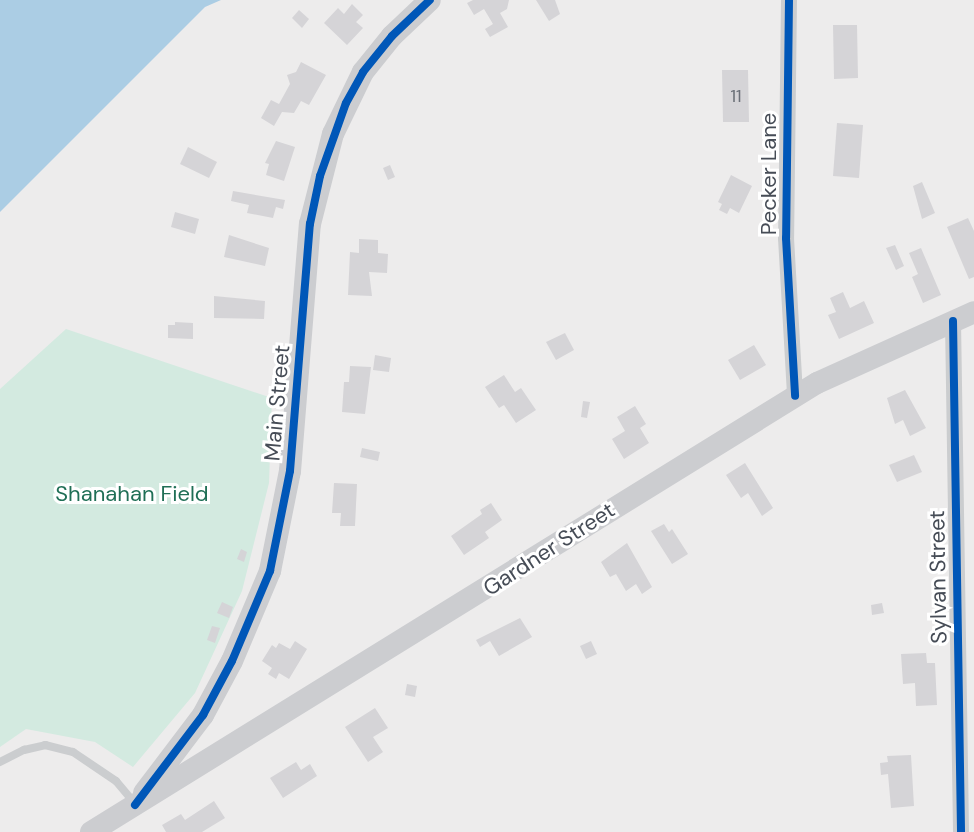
<!DOCTYPE html>
<style>
body{margin:0}
#map{position:relative;width:974px;height:832px;overflow:hidden;background:#edecec;font-family:"DM Sans",sans-serif}
div>[style]{position:absolute}
[style*='--x']{left:calc(var(--x)*1px);top:calc(var(--y)*1px);width:calc(var(--w)*1px);rotate:calc(var(--a)*1deg)}
.green>*{inset:0;background:#d3eae0}
.water>*{inset:0;background:#abcde4}
.building>*{inset:0;background:#d5d4d7}
.lane>*{height:8px;margin:-4px;padding:0 4px;transform-origin:4px;border-radius:4px;background:#cbcdcf}
.street>*{height:16px;margin:-8px;padding:0 8px;transform-origin:8px;border-radius:8px;background:#cbcdcf}
.secondary>*{height:22px;margin:-11px;padding:0 11px;transform-origin:11px;border-radius:11px;background:#cccdd0}
.cycleway>*{height:8px;margin:-4px;padding:0 4px;transform-origin:4px;border-radius:4px;background:#0057b8}
span{translate:-50% -50%;white-space:nowrap;text-align:center;line-height:1.15;-webkit-text-stroke:6px #fff;paint-order:stroke}
.number-label{font-size:18px;color:#6b7078}
.number-label span{-webkit-text-stroke-width:0}
.street-label{font-size:22px;color:#464c56}
.park-label{font-size:22px;color:#206f56}
</style>
<div id="map">
<div class="green">
<i style="clip-path:polygon(66px 329px,272px 398px,269px 483px,242px 591px,195px 693px,133px 767px,95px 742px,26px 729px,0 747px,0 389px)"></i>
</div>
<div class="water">
<i style="clip-path:polygon(0 0,221px 0,205px 7px,0 212px)"></i>
</div>
<div class="building">
<i style="clip-path:polygon(473px 0,509px 0,507px 9px,500px 13px,508px 27px,490px 37px,485px 29px,493px 24px,484px 9px,474px 15px,467px 3px)"></i>
<i style="clip-path:polygon(536px 0,555px 0,560px 14px,549px 21px)"></i>
<i style="clip-path:polygon(352px 4px,363px 15px,356px 22px,363px 28px,347px 45px,324px 23px,338px 8px,344px 14px)"></i>
<i style="clip-path:polygon(299px 10px,309px 19px,302px 28px,292px 18px)"></i>
<i style="clip-path:polygon(833px 25px,857px 25px,858px 78px,834px 79px)"></i>
<i style="clip-path:polygon(301px 62px,326px 75px,309px 105px,301px 101px,294px 113px,282px 112px,274px 126px,261px 118px,271px 100px,279px 104px,290px 84px,287px 75px,296px 72px)"></i>
<i style="clip-path:polygon(722px 70px,748px 70px,749px 122px,723px 122px)"></i>
<i style="clip-path:polygon(837px 123px,863px 125px,859px 178px,833px 176px)"></i>
<i style="clip-path:polygon(276px 141px,295px 147px,284px 181px,266px 175px,269px 164px,265px 163px)"></i>
<i style="clip-path:polygon(188px 147px,217px 162px,209px 178px,180px 164px)"></i>
<i style="clip-path:polygon(390px 165px,395px 177px,388px 180px,383px 168px)"></i>
<i style="clip-path:polygon(731px 175px,752px 186px,739px 213px,730px 208px,727px 214px,719px 210px,722px 204px,718px 202px)"></i>
<i style="clip-path:polygon(922px 182px,935px 213px,922px 219px,913px 186px)"></i>
<i style="clip-path:polygon(233px 191px,285px 200px,283px 209px,276px 207px,273px 218px,247px 213px,249px 205px,231px 201px)"></i>
<i style="clip-path:polygon(175px 212px,199px 219px,195px 234px,171px 227px)"></i>
<i style="clip-path:polygon(968px 218px,974px 231px,974px 277px,969px 279px,947px 227px)"></i>
<i style="clip-path:polygon(229px 235px,269px 248px,265px 266px,224px 257px)"></i>
<i style="clip-path:polygon(359px 239px,378px 240px,378px 253px,388px 254px,387px 273px,369px 272px,372px 296px,348px 295px,350px 252px,359px 253px)"></i>
<i style="clip-path:polygon(895px 245px,904px 266px,896px 270px,886px 248px)"></i>
<i style="clip-path:polygon(921px 248px,941px 295px,923px 303px,912px 277px,918px 274px,909px 253px)"></i>
<i style="clip-path:polygon(843px 292px,850px 308px,864px 301px,874px 323px,839px 339px,828px 315px,836px 312px,830px 298px)"></i>
<i style="clip-path:polygon(214px 296px,265px 301px,264px 319px,214px 318px)"></i>
<i style="clip-path:polygon(175px 322px,193px 323px,193px 339px,168px 338px,168px 325px,175px 325px)"></i>
<i style="clip-path:polygon(565px 333px,574px 350px,556px 360px,546px 342px)"></i>
<i style="clip-path:polygon(754px 345px,766px 365px,740px 380px,728px 360px)"></i>
<i style="clip-path:polygon(375px 355px,391px 358px,389px 372px,373px 370px)"></i>
<i style="clip-path:polygon(350px 366px,371px 367px,365px 414px,342px 412px,344px 382px,349px 382px)"></i>
<i style="clip-path:polygon(504px 375px,515px 392px,521px 388px,536px 410px,516px 423px,504px 405px,499px 408px,485px 387px)"></i>
<i style="clip-path:polygon(905px 390px,926px 428px,910px 436px,903px 420px,895px 424px,887px 398px)"></i>
<i style="clip-path:polygon(583px 401px,590px 402px,587px 418px,581px 417px)"></i>
<i style="clip-path:polygon(635px 406px,646px 424px,640px 428px,649px 443px,624px 459px,612px 439px,625px 431px,617px 417px)"></i>
<i style="clip-path:polygon(362px 448px,380px 452px,378px 461px,360px 457px)"></i>
<i style="clip-path:polygon(914px 455px,922px 472px,897px 482px,889px 465px)"></i>
<i style="clip-path:polygon(745px 463px,773px 508px,762px 516px,748px 493px,741px 498px,726px 475px)"></i>
<i style="clip-path:polygon(334px 483px,357px 484px,355px 526px,340px 526px,341px 513px,332px 513px)"></i>
<i style="clip-path:polygon(491px 503px,502px 520px,485px 532px,489px 538px,464px 555px,451px 536px,482px 514px,480px 510px)"></i>
<i style="clip-path:polygon(664px 524px,669px 532px,672px 529px,688px 554px,672px 564px,651px 531px)"></i>
<i style="clip-path:polygon(627px 543px,652px 587px,642px 594px,636px 584px,626px 591px,616px 574px,610px 577px,601px 562px)"></i>
<i style="clip-path:polygon(241px 549px,247px 552px,244px 562px,237px 559px)"></i>
<i style="clip-path:polygon(222px 602px,233px 607px,229px 618px,217px 613px)"></i>
<i style="clip-path:polygon(882px 603px,884px 613px,872px 615px,871px 605px)"></i>
<i style="clip-path:polygon(520px 618px,532px 637px,499px 656px,490px 641px,480px 647px,476px 640px)"></i>
<i style="clip-path:polygon(212px 626px,220px 628px,215px 643px,207px 640px)"></i>
<i style="clip-path:polygon(295px 641px,307px 649px,289px 679px,279px 673px,276px 679px,268px 674px,272px 668px,262px 661px,272px 645px,276px 648px,279px 643px,290px 649px)"></i>
<i style="clip-path:polygon(591px 641px,597px 654px,586px 659px,580px 646px)"></i>
<i style="clip-path:polygon(926px 653px,927px 663px,935px 663px,937px 705px,916px 706px,915px 683px,903px 684px,901px 654px)"></i>
<i style="clip-path:polygon(407px 684px,417px 686px,415px 697px,405px 695px)"></i>
<i style="clip-path:polygon(375px 708px,388px 728px,373px 737px,383px 752px,368px 762px,345px 727px)"></i>
<i style="clip-path:polygon(911px 755px,914px 806px,891px 808px,888px 774px,881px 775px,880px 763px,888px 762px,887px 756px)"></i>
<i style="clip-path:polygon(296px 762px,301px 770px,310px 764px,317px 776px,283px 798px,270px 778px)"></i>
<i style="clip-path:polygon(214px 801px,225px 818px,202px 832px,166px 832px,162px 825px,181px 814px,185px 820px)"></i>
</div>
<div class="lane">
<i style="--x:0;--y:762;--w:27;--a:-27"></i>
<i style="--x:24;--y:750;--w:22;--a:-13"></i>
<i style="--x:45;--y:745;--w:29;--a:14"></i>
<i style="--x:73;--y:752;--w:52;--a:34"></i>
<i style="--x:116;--y:781;--w:30;--a:50"></i>
</div>
<div class="street">
<i style="--x:789;--y:0;--w:238;--a:90.7"></i>
<i style="--x:786;--y:238;--w:158;--a:86.7"></i>
<i style="--x:953;--y:321;--w:511;--a:89.1"></i>
</div>
<div class="secondary">
<i style="--x:144;--y:793;--w:98;--a:-52.9"></i>
<i style="--x:203;--y:715;--w:61;--a:-61.8"></i>
<i style="--x:232;--y:661;--w:98;--a:-67.1"></i>
<i style="--x:270;--y:571;--w:102;--a:-78.7"></i>
<i style="--x:290;--y:471;--w:248;--a:-85.4"></i>
<i style="--x:310;--y:224;--w:93;--a:-75.7"></i>
<i style="--x:333;--y:134;--w:69;--a:-64.2"></i>
<i style="--x:363;--y:72;--w:46;--a:-51.1"></i>
<i style="--x:392;--y:36;--w:52;--a:-43.5"></i>
<i style="--x:91;--y:832;--w:854;--a:-31.74"></i>
<i style="--x:817;--y:383;--w:172;--a:-24.3"></i>
</div>
<div class="cycleway">
<i style="--x:789;--y:0;--w:238;--a:90.7"></i>
<i style="--x:786;--y:238;--w:158;--a:86.7"></i>
<i style="--x:953;--y:321;--w:511;--a:89.1"></i>
<i style="--x:135;--y:805;--w:113;--a:-52.9"></i>
<i style="--x:203;--y:715;--w:61;--a:-61.8"></i>
<i style="--x:232;--y:661;--w:98;--a:-67.1"></i>
<i style="--x:270;--y:571;--w:102;--a:-78.7"></i>
<i style="--x:290;--y:471;--w:248;--a:-85.4"></i>
<i style="--x:310;--y:224;--w:49;--a:-78.2"></i>
<i style="--x:320;--y:176;--w:77;--a:-70.4"></i>
<i style="--x:346;--y:103;--w:35;--a:-61"></i>
<i style="--x:363;--y:72;--w:46;--a:-51.1"></i>
<i style="--x:392;--y:36;--w:52;--a:-43.5"></i>
</div>
<div class="number-label">
<span style="left:736px;top:96px">11</span>
</div>
<div class="street-label">
<span style="left:769px;top:174px;rotate:-90deg">Pecker Lane</span>
<span style="left:277px;top:403px;rotate:-85deg">Main Street</span>
<span style="left:549px;top:549px;rotate:-33deg">Gardner Street</span>
<span style="left:938px;top:577px;rotate:-91deg">Sylvan Street</span>
</div>
<div class="park-label">
<span style="left:132px;top:494px">Shanahan Field</span>
</div>
</div>
